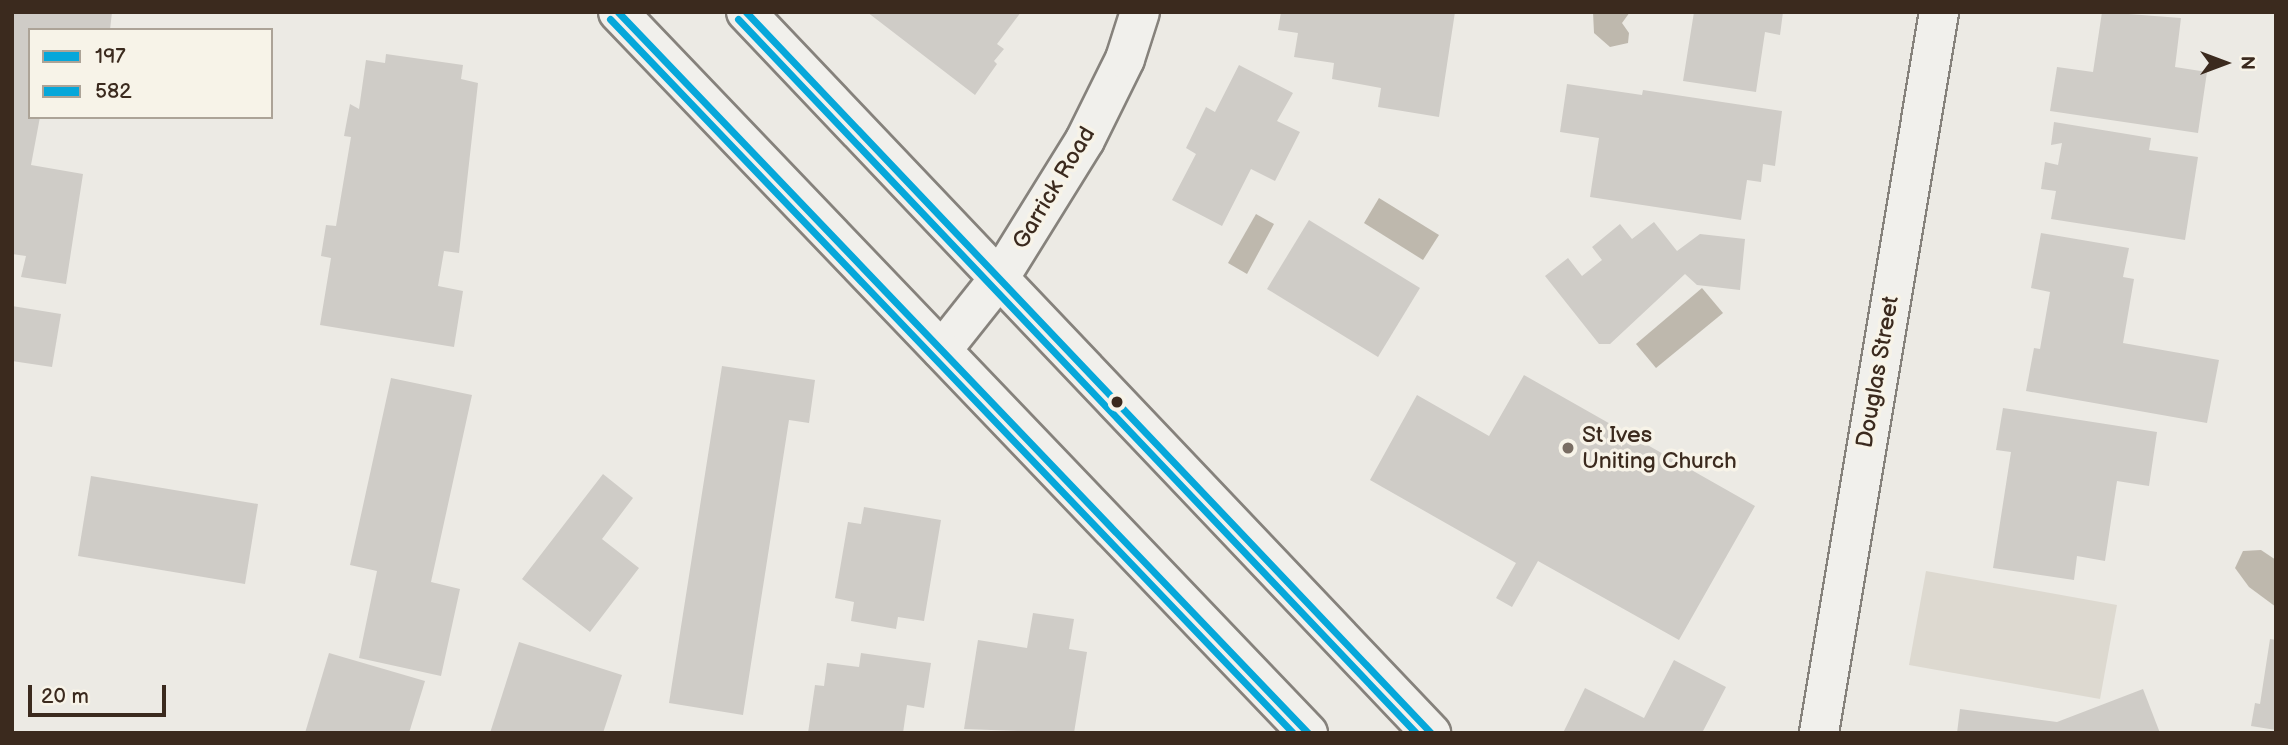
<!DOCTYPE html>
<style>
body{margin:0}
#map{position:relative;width:2288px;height:745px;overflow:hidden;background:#eceae4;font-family:"Balsamiq Sans",sans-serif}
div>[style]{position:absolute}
.green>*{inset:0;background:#ddd9d0}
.water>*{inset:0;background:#beb8ad}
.building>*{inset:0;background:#cfccc7}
.roads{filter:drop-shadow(2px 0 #86827c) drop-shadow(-2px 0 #86827c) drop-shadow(0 2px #86827c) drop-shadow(0 -2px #86827c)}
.minor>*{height:38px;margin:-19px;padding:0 19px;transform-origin:19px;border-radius:19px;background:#f1f0ec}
.trunk>*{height:38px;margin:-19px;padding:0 19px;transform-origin:19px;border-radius:19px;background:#f1f0ec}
.bus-1>*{height:7px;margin:-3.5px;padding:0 3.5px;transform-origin:3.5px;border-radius:3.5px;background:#06a7da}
.bus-2>*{height:7px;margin:-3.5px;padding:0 3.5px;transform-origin:3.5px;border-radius:3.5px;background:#06a7da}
.dots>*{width:19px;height:19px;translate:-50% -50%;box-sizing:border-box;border:4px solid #f7f3e8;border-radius:50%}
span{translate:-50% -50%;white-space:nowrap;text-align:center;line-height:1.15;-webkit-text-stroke:7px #f7f3e8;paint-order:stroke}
.street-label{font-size:23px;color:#3b2a1e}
.poi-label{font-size:23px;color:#3b2a1e}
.left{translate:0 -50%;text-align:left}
.frame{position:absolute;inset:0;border:14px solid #3b2a1e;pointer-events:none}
.legend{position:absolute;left:28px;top:28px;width:245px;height:91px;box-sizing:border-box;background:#f7f3e8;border:2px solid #aca397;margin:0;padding:9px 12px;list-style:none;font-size:21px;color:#3b2a1e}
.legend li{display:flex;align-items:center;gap:14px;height:35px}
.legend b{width:35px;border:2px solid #aca397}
.north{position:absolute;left:2190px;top:28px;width:70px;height:70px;-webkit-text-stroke:5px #f7f3e8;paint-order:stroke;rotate:90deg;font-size:19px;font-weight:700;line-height:28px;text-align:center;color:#3b2a1e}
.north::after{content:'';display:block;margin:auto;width:24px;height:32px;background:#3b2a1e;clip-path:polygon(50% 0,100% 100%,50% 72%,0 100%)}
.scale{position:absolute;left:28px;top:685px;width:138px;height:32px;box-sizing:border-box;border:4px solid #3b2a1e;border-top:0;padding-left:9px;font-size:21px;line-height:24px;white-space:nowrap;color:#3b2a1e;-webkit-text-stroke:5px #f7f3e8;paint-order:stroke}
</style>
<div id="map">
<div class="green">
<i style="clip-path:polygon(1926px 571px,2117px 605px,2100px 699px,1909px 665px)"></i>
</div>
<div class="water">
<i style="clip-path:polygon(1593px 12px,1630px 12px,1622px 23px,1629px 33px,1628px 43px,1610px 47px,1594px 33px)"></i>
<i style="clip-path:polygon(1379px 198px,1439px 235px,1423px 260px,1364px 223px)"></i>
<i style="clip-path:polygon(1256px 214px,1274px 224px,1247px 274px,1228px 263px)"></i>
<i style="clip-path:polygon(1702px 288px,1723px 313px,1656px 368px,1636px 344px)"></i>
<i style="clip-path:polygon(2261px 550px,2276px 560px,2276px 607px,2249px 587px,2235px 568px,2243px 551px)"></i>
</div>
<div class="building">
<i style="clip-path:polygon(12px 12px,112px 12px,110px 30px,30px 30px,30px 117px,40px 117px,31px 165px,83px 174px,66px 284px,21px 277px,26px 256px,12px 254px)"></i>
<i style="clip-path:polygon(867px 12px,1021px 12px,997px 44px,1004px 49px,994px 61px,997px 64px,975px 95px)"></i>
<i style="clip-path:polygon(1281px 12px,1455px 12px,1439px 117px,1378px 107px,1381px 88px,1332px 79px,1334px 63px,1294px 57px,1298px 33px,1278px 30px)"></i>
<i style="clip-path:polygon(1694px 12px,1783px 12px,1780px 35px,1765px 32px,1756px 92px,1683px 81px)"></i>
<i style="clip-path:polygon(2102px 12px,2181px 18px,2175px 67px,2207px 72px,2198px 133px,2050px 111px,2057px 67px,2093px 72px)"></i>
<i style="clip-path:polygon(386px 54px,463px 65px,461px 79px,478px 83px,459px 253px,444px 251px,438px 286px,463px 291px,454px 347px,320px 325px,331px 258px,321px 256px,326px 225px,336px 226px,351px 137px,344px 136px,350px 104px,359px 109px,366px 60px,385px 63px)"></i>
<i style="clip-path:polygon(1239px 65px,1293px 93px,1277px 121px,1300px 132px,1275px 181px,1251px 169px,1222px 226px,1172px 200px,1196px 154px,1186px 148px,1206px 107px,1215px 112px)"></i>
<i style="clip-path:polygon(1567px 84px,1642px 95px,1643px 90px,1782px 111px,1775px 166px,1763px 164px,1761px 182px,1747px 180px,1741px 220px,1590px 197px,1599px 138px,1560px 132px)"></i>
<i style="clip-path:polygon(2054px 122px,2151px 138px,2149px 150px,2198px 157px,2185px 240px,2051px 219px,2056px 191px,2041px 189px,2045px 162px,2058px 165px,2062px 143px,2051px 145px)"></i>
<i style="clip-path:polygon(1309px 220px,1420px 288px,1378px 357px,1267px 289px)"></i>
<i style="clip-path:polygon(1654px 222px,1677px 251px,1700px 234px,1745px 239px,1740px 290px,1697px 285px,1685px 274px,1610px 344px,1599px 344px,1545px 276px,1568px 258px,1582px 276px,1602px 260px,1592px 247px,1620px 224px,1632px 239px)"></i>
<i style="clip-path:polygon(2041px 233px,2129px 248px,2123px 277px,2134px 279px,2123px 343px,2219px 360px,2207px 423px,2026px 391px,2034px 348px,2040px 349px,2050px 292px,2031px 288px)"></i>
<i style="clip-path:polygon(12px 306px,61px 314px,52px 367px,12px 361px)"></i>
<i style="clip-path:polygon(722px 366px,815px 380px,809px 423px,789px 420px,743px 715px,669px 703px)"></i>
<i style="clip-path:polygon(1524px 375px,1755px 506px,1679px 640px,1538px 561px,1512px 607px,1496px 598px,1516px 563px,1370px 480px,1417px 395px,1489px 436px)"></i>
<i style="clip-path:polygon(391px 378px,472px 395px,431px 582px,460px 589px,441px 676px,359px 658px,377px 571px,350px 565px)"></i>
<i style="clip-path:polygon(2003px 408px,2157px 432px,2149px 486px,2117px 481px,2105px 561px,2077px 556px,2074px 580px,1993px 568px,2011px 452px,1996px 450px)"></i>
<i style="clip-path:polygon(603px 474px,633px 498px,602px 539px,639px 568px,590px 632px,522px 579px)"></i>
<i style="clip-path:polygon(91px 476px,258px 504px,245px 584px,78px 556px)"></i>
<i style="clip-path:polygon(864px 507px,941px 520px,924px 621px,898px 617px,896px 629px,851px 621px,854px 602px,835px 598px,848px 522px,861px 524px)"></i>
<i style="clip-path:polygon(1033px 613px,1074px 619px,1069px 649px,1087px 652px,1074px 733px,964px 729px,978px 640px,1027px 648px)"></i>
<i style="clip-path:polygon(2270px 639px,2276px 640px,2276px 730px,2251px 726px,2255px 703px,2260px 704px)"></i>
<i style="clip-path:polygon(519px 642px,622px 675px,603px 733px,490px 733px)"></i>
<i style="clip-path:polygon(329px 653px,425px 681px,409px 733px,305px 733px)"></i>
<i style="clip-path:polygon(861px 653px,931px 663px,924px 708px,907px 705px,903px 733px,808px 733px,815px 685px,824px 686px,827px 663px,859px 667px)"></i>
<i style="clip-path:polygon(1674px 660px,1726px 687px,1702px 733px,1563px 733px,1585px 688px,1644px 718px)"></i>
<i style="clip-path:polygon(2143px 689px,2160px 733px,1957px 733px,1960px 709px,2057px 722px)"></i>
</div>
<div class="roads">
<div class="minor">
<i style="left:942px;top:350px;width:93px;rotate:-51.5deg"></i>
<i style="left:1000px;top:277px;width:161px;rotate:-58.2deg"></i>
<i style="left:1085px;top:140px;width:90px;rotate:-63.7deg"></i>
<i style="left:1125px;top:59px;width:49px;rotate:-72.3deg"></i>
<i style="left:1819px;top:733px;width:731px;rotate:-80.55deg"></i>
</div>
<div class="trunk">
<i style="left:618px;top:12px;width:998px;rotate:46.26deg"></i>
<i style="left:746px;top:12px;width:995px;rotate:46.47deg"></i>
</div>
</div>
<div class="bus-1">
<i style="left:618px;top:12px;width:998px;rotate:46.26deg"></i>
<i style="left:746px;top:12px;width:995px;rotate:46.47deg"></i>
</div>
<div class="bus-2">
<i style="left:610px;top:19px;width:988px;rotate:46.27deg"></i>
<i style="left:738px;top:19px;width:985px;rotate:46.48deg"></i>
</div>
<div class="dots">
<i style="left:1117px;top:402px;background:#3b2a1e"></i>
<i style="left:1568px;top:448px;background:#796d63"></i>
</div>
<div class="street-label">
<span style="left:1054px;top:188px;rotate:-59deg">Garrick Road</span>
<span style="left:1878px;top:372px;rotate:-80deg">Douglas Street</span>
</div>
<div class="poi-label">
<span class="left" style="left:1582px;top:448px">St Ives<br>Uniting Church</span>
</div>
<div class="frame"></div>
<ul class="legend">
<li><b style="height:9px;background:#06a7da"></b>197</li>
<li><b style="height:9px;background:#06a7da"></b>582</li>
</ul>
<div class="north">N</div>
<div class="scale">20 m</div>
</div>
